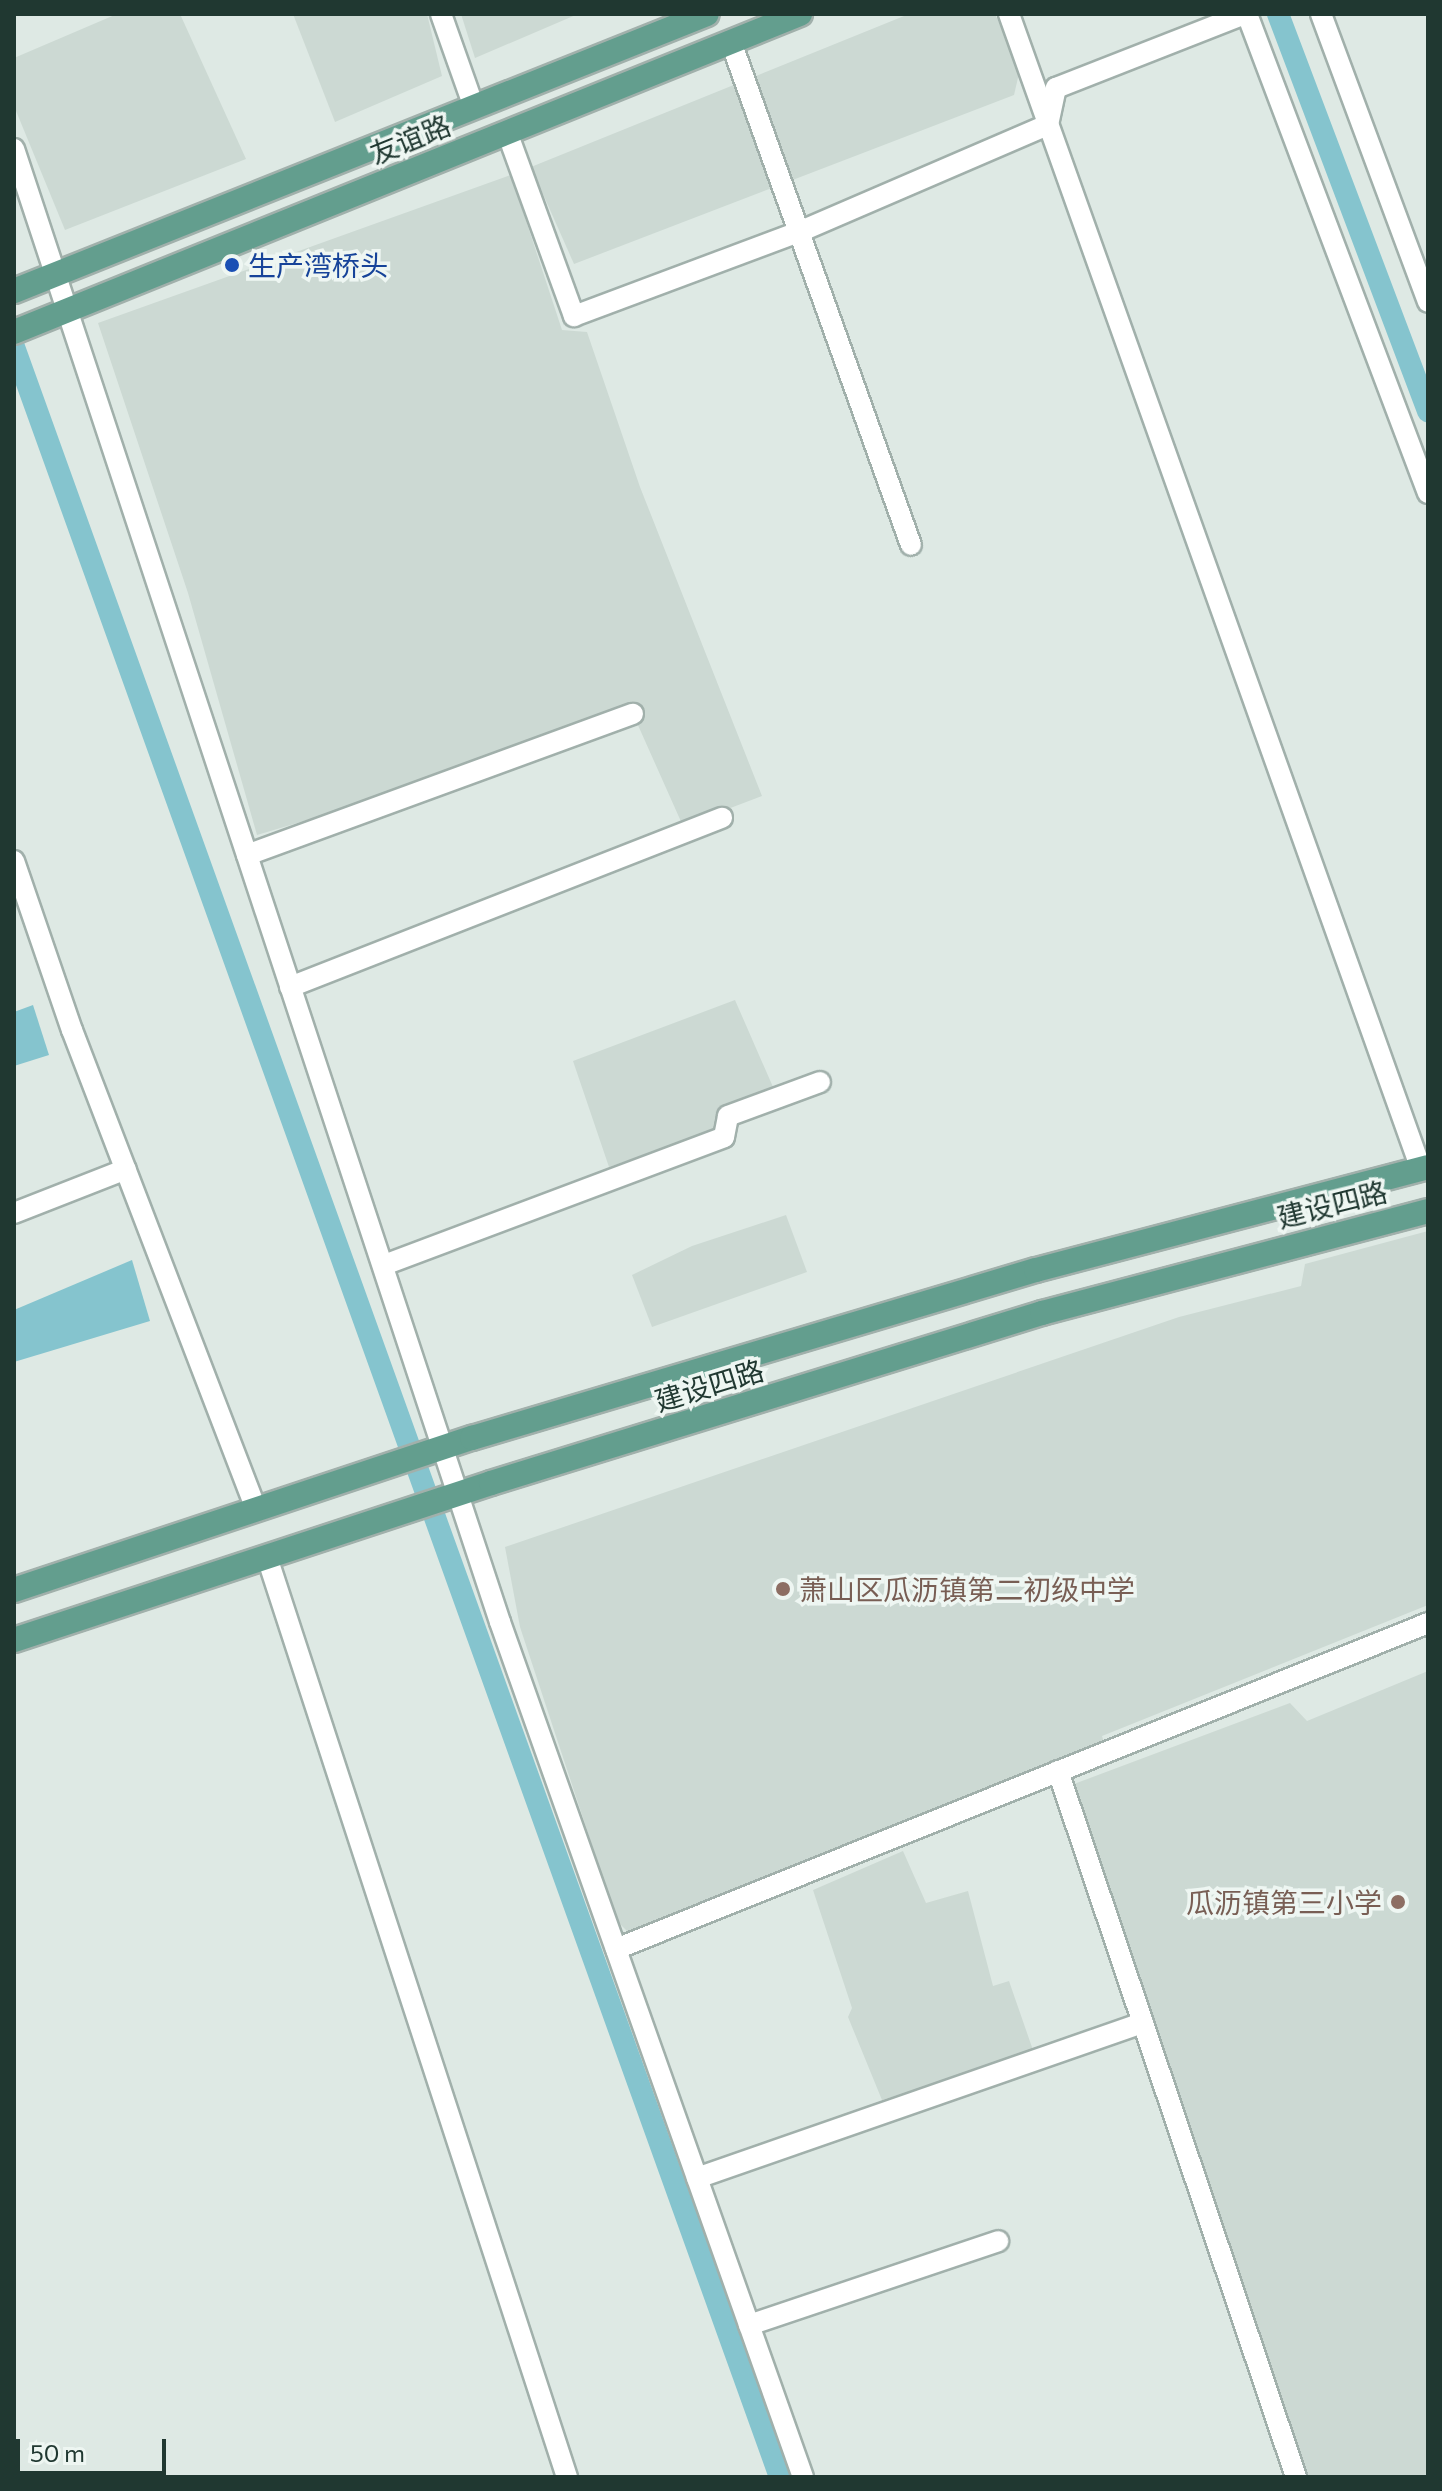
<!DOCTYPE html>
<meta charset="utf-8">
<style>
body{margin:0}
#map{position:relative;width:1442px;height:2491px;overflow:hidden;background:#dee9e4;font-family:Commissioner,"Noto Sans SC",sans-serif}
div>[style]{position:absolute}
.built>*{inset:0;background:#ccd9d3}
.water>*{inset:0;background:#85c4ce}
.canal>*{height:22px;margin:-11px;padding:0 11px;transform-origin:11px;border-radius:11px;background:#85c4ce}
.roads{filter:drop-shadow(2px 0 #a1b0ab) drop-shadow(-2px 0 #a1b0ab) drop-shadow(0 2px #a1b0ab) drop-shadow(0 -2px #a1b0ab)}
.minor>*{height:20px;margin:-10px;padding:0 10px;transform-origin:10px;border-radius:10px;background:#fff}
.major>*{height:24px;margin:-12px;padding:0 12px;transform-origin:12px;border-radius:12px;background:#639e8e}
.dots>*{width:22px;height:22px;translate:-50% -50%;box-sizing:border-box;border:4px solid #eef6f2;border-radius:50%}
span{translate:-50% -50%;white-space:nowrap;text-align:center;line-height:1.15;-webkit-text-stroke:7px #eef6f2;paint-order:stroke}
.street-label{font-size:28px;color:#203831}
.transit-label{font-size:28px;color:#164399}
.left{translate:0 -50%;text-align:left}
.education-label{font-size:28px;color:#785e54}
.right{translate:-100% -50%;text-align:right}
.frame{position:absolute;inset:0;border:16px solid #203831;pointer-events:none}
.scale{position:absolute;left:16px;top:2439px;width:150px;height:36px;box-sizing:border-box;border:4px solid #203831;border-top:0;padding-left:10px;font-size:24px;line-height:28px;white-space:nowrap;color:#203831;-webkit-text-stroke:6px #eef6f2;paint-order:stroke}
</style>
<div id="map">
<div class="built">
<i style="clip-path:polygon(117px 14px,180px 14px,246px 159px,65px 230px,14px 106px,14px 58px)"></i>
<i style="clip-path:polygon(293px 14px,427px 14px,442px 76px,335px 122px)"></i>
<i style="clip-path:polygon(461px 14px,578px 14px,475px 58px)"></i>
<i style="clip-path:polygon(909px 14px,995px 14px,1020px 69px,1014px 95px,574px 264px,531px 167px)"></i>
<i style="clip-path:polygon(511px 175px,562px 330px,587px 332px,640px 487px,762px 796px,683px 826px,633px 714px,485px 767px,257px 835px,188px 593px,98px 323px)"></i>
<i style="clip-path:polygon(735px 1000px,773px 1087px,724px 1109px,717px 1130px,609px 1167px,573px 1061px)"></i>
<i style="clip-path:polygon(786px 1215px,807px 1272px,652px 1327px,632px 1275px,692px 1246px)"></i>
<i style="clip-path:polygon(1428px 1231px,1428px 1605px,1102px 1736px,1109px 1759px,655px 1947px,635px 1939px,617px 1921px,520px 1627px,505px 1547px,1179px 1317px,1301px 1286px,1305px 1264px)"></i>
<i style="clip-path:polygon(1428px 1671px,1428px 2477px,1303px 2477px,1074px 1784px,1290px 1703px,1307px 1721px)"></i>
<i style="clip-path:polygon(903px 1851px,926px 1903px,968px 1891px,993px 1986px,1009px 1981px,1034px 2053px,882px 2100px,848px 2017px,852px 2008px,813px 1890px)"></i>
</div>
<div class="water">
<i style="clip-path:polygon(33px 1005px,49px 1055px,14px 1066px,14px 1012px)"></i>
<i style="clip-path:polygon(132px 1260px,150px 1321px,14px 1362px,14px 1310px)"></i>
</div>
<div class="canal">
<i style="left:1278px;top:14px;width:425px;rotate:69.3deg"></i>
<i style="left:14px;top:347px;width:2264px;rotate:70.22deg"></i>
</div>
<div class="roads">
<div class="minor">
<i style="left:441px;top:14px;width:99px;rotate:70.5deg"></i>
<i style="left:1009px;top:14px;width:1226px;rotate:70.37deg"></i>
<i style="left:1247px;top:14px;width:512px;rotate:69.3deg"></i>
<i style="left:1321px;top:14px;width:307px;rotate:69.6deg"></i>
<i style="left:731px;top:42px;width:534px;rotate:70.31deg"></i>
<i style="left:507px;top:132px;width:196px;rotate:70deg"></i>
<i style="left:574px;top:316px;width:240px;rotate:-20.5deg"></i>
<i style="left:799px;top:232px;width:271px;rotate:-23.3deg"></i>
<i style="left:1048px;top:125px;width:38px;rotate:-78deg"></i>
<i style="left:1056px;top:88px;width:203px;rotate:-21.4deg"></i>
<i style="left:14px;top:149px;width:1551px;rotate:71.74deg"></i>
<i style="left:500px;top:1622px;width:907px;rotate:70.49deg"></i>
<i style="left:247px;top:855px;width:411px;rotate:-20.1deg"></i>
<i style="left:14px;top:861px;width:179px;rotate:71.1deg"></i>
<i style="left:72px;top:1030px;width:513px;rotate:68.99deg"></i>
<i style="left:290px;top:987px;width:464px;rotate:-21.4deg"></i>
<i style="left:14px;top:1213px;width:120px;rotate:-21.4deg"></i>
<i style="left:384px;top:1265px;width:363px;rotate:-20.6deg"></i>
<i style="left:724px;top:1137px;width:21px;rotate:-79deg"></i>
<i style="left:728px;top:1116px;width:98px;rotate:-20.3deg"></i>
<i style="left:267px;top:1557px;width:968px;rotate:71.94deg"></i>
<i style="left:1058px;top:1771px;width:745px;rotate:71.37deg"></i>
<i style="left:616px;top:1949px;width:875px;rotate:-21.87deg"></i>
<i style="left:697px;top:2178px;width:472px;rotate:-19.2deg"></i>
<i style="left:749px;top:2325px;width:263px;rotate:-18.6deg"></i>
</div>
<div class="major">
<i style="left:14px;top:291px;width:746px;rotate:-21.79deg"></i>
<i style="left:14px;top:332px;width:848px;rotate:-22.03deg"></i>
<i style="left:14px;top:1590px;width:483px;rotate:-18.4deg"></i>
<i style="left:472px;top:1438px;width:588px;rotate:-16.59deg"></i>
<i style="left:1036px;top:1270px;width:405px;rotate:-14.7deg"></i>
<i style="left:14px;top:1640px;width:502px;rotate:-18.22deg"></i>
<i style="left:491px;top:1483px;width:577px;rotate:-17.15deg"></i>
<i style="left:1042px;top:1313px;width:399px;rotate:-14.8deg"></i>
</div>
</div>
<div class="dots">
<i style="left:232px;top:265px;background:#1a4fb4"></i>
<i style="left:783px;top:1589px;background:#8d6e63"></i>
<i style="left:1398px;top:1902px;background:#8d6e63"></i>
</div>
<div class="street-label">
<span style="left:410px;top:139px;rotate:-22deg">友谊路</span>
<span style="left:1332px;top:1204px;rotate:-14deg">建设四路</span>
<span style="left:709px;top:1385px;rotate:-17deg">建设四路</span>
</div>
<div class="transit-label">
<span class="left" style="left:248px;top:265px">生产湾桥头</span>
</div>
<div class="education-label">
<span class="left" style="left:799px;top:1589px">萧山区瓜沥镇第二初级中学</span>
<span class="right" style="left:1382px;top:1902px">瓜沥镇第三小学</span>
</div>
<div class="frame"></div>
<div class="scale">50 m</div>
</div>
